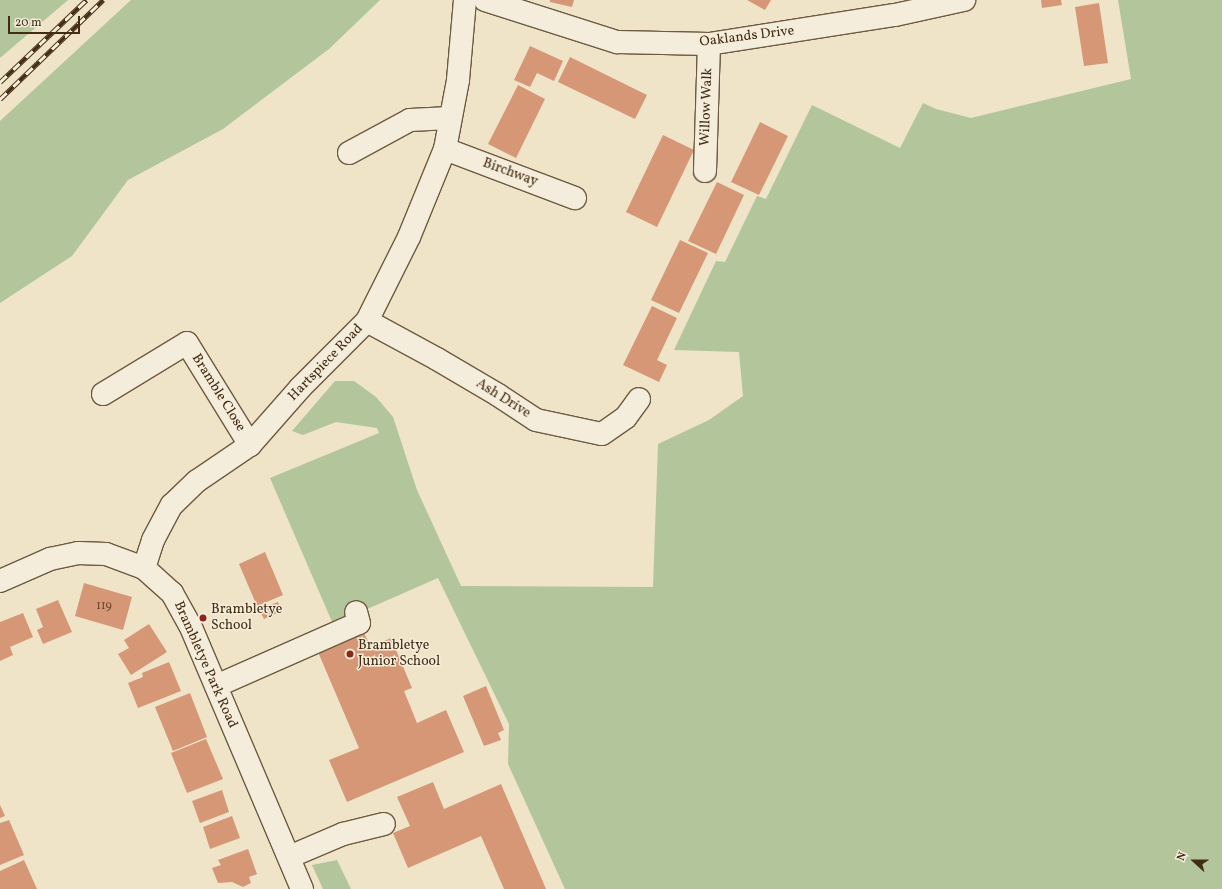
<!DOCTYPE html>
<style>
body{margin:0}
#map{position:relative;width:1222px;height:889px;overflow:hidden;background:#efe4c8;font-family:Vollkorn,serif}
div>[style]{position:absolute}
.green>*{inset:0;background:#b2c59b}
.building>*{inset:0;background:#d69776}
.roads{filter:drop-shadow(1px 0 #6e5a40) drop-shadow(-1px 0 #6e5a40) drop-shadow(0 1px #6e5a40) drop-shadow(0 -1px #6e5a40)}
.minor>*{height:22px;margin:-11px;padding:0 11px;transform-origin:11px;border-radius:11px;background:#f5eddb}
.rail>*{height:4.5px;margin-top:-2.25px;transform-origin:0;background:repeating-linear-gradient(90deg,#f5eddb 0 9px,#432c13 0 18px);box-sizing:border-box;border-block:1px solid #432c13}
.dots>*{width:11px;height:11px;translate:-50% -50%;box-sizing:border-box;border:2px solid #f5eddb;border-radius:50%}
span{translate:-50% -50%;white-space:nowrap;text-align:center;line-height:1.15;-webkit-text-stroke:3px #f5eddb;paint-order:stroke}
.number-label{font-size:12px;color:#68472c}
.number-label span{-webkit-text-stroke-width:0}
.street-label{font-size:14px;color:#432c13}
.poi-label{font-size:14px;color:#432c13}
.left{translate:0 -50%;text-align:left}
.north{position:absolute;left:1174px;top:841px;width:40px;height:40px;-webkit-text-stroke:3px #f5eddb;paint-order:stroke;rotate:291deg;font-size:11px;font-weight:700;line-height:16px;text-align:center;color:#432c13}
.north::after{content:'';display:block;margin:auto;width:14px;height:18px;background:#432c13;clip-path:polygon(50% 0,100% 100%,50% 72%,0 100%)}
.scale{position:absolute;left:8px;top:16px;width:72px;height:18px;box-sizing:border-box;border:2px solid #432c13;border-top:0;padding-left:5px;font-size:12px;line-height:14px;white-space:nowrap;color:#432c13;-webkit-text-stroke:3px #f5eddb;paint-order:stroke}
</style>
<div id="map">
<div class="green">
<i style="clip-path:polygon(0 0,68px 0,0 58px)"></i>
<i style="clip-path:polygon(131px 0,380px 0,329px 49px,223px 129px,128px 180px,72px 256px,0 303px,0 121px)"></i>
<i style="clip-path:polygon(1118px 0,1222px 0,1222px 889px,565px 889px,508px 764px,509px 724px,438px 578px,333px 624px,270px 478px,379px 433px,377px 428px,336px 422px,303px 435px,292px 431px,335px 381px,354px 381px,376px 397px,393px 417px,417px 490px,461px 586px,653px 587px,658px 444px,709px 420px,743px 396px,739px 352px,674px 350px,716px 261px,725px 262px,757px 196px,766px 199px,812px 105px,900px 148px,923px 103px,936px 109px,971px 118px,1131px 79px)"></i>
<i style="clip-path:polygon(337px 860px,351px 889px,323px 889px,312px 865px)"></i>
</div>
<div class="building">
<i style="clip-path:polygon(550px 0,574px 0,572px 7px,550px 2px)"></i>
<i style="clip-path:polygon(747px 0,771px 0,765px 10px)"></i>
<i style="clip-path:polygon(1041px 0,1061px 0,1062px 5px,1042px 8px)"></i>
<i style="clip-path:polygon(1099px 3px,1108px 63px,1084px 66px,1075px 7px)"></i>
<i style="clip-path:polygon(530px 46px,563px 61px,554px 81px,537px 73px,530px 87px,514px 80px)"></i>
<i style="clip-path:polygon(570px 57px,647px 95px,635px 119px,558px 82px)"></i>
<i style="clip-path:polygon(518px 85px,545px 99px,516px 158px,488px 144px)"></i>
<i style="clip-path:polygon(760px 122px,788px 136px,759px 195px,731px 182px)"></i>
<i style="clip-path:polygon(663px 135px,694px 150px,657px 227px,626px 212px)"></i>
<i style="clip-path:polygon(717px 182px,744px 195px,716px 254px,688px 241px)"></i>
<i style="clip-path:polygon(680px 240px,708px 253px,679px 313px,651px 300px)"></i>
<i style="clip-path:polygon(652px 306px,677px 318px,657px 360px,667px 365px,659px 382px,623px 365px)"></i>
<i style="clip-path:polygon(265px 552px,283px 595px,257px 606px,239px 564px)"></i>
<i style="clip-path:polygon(84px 583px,132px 597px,123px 630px,75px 616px)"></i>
<i style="clip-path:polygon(58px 600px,72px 632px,43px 644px,37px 630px,43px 627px,36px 609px)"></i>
<i style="clip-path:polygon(278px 602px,281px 611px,264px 619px,259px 609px)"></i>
<i style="clip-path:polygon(23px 613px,33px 637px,10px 647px,13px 655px,0 661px,0 622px)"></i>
<i style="clip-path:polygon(149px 624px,167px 652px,131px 675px,118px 654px,129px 648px,124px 640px)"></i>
<i style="clip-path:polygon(364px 633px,371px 647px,391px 638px,412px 688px,404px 691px,417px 723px,446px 710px,464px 752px,347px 802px,329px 760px,359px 748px,318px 652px)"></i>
<i style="clip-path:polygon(169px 662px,181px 691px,138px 708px,128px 683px,143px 677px,142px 673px)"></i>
<i style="clip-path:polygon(486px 686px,504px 730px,498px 733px,501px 740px,484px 746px,463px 696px)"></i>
<i style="clip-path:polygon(190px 693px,207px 737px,173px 751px,155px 707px)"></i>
<i style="clip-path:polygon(206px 739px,223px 779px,187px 793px,171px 753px)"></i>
<i style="clip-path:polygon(433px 782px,444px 809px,501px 784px,546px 889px,504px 889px,481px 836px,408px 868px,393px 833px,410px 826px,397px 797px)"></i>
<i style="clip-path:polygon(222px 790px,229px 812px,200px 823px,192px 801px)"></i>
<i style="clip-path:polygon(0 805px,5px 816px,0 818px)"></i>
<i style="clip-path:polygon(232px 816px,240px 838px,210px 849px,203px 827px)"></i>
<i style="clip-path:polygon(9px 820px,24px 855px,0 865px,0 823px)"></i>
<i style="clip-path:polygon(248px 849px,257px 874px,249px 877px,251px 883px,243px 887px,232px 882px,218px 883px,212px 868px,221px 865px,218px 860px)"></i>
<i style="clip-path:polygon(24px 860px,37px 889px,0 889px,0 871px)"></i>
</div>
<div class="roads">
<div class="minor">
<i style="left:485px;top:0;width:139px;rotate:17.7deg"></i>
<i style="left:617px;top:42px;width:92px;rotate:1.2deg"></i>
<i style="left:709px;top:44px;width:188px;rotate:-8.9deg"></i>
<i style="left:895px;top:15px;width:71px;rotate:-12.3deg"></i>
<i style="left:445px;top:149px;width:139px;rotate:20.7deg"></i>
<i style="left:349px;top:153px;width:69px;rotate:-28.4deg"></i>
<i style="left:410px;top:120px;width:40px;rotate:-2.9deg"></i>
<i style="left:705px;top:171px;width:127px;rotate:-88.2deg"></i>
<i style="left:367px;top:321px;width:80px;rotate:28.5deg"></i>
<i style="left:437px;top:359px;width:71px;rotate:30.5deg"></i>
<i style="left:498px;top:395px;width:45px;rotate:33.3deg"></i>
<i style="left:536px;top:420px;width:67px;rotate:12deg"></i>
<i style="left:602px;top:434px;width:29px;rotate:-35deg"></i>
<i style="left:626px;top:417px;width:22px;rotate:-54deg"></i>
<i style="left:103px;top:394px;width:98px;rotate:-31.3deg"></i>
<i style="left:187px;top:343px;width:120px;rotate:58.3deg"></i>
<i style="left:144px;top:568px;width:29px;rotate:-72deg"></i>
<i style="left:153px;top:540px;width:40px;rotate:-62deg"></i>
<i style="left:172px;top:505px;width:35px;rotate:-44deg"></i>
<i style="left:197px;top:481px;width:64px;rotate:-34.2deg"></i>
<i style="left:250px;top:445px;width:76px;rotate:-48.7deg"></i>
<i style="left:300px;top:388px;width:95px;rotate:-45deg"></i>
<i style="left:367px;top:321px;width:94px;rotate:-63.4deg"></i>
<i style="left:409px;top:237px;width:95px;rotate:-67.8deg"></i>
<i style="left:445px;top:149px;width:70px;rotate:-79.3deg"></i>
<i style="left:458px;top:80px;width:80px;rotate:-85deg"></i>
<i style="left:0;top:581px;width:55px;rotate:-23.7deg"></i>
<i style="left:50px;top:559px;width:29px;rotate:-12deg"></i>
<i style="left:78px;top:553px;width:28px;rotate:2deg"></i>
<i style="left:106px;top:554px;width:40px;rotate:20.2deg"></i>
<i style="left:144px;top:568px;width:38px;rotate:42deg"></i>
<i style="left:172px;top:593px;width:37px;rotate:61deg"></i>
<i style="left:190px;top:625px;width:287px;rotate:67deg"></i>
<i style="left:216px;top:686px;width:156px;rotate:-23.8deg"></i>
<i style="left:359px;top:623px;width:11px;rotate:-105deg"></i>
<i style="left:289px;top:857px;width:59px;rotate:-23.1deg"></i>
<i style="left:343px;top:834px;width:42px;rotate:-13.7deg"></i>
</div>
</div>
<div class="rail">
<i style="left:0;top:82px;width:119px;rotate:-43.6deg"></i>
<i style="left:0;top:99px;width:143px;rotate:-43.9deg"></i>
</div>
<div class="dots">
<i style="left:203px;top:618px;background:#8f2418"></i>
<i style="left:350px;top:654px;background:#8f2418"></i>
</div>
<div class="number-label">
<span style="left:104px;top:607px">119</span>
</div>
<div class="street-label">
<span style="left:747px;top:37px;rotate:-7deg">Oaklands Drive</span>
<span style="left:707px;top:107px;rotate:-88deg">Willow Walk</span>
<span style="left:510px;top:173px;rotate:20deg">Birchway</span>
<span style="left:326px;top:363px;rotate:-46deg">Hartspiece Road</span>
<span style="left:218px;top:393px;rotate:58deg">Bramble Close</span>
<span style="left:503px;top:399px;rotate:32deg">Ash Drive</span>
<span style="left:205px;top:665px;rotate:66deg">Brambletye Park Road</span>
</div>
<div class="poi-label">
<span class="left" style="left:211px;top:618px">Brambletye<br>School</span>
<span class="left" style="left:358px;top:654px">Brambletye<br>Junior School</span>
</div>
<div class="north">N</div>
<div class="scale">20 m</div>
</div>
